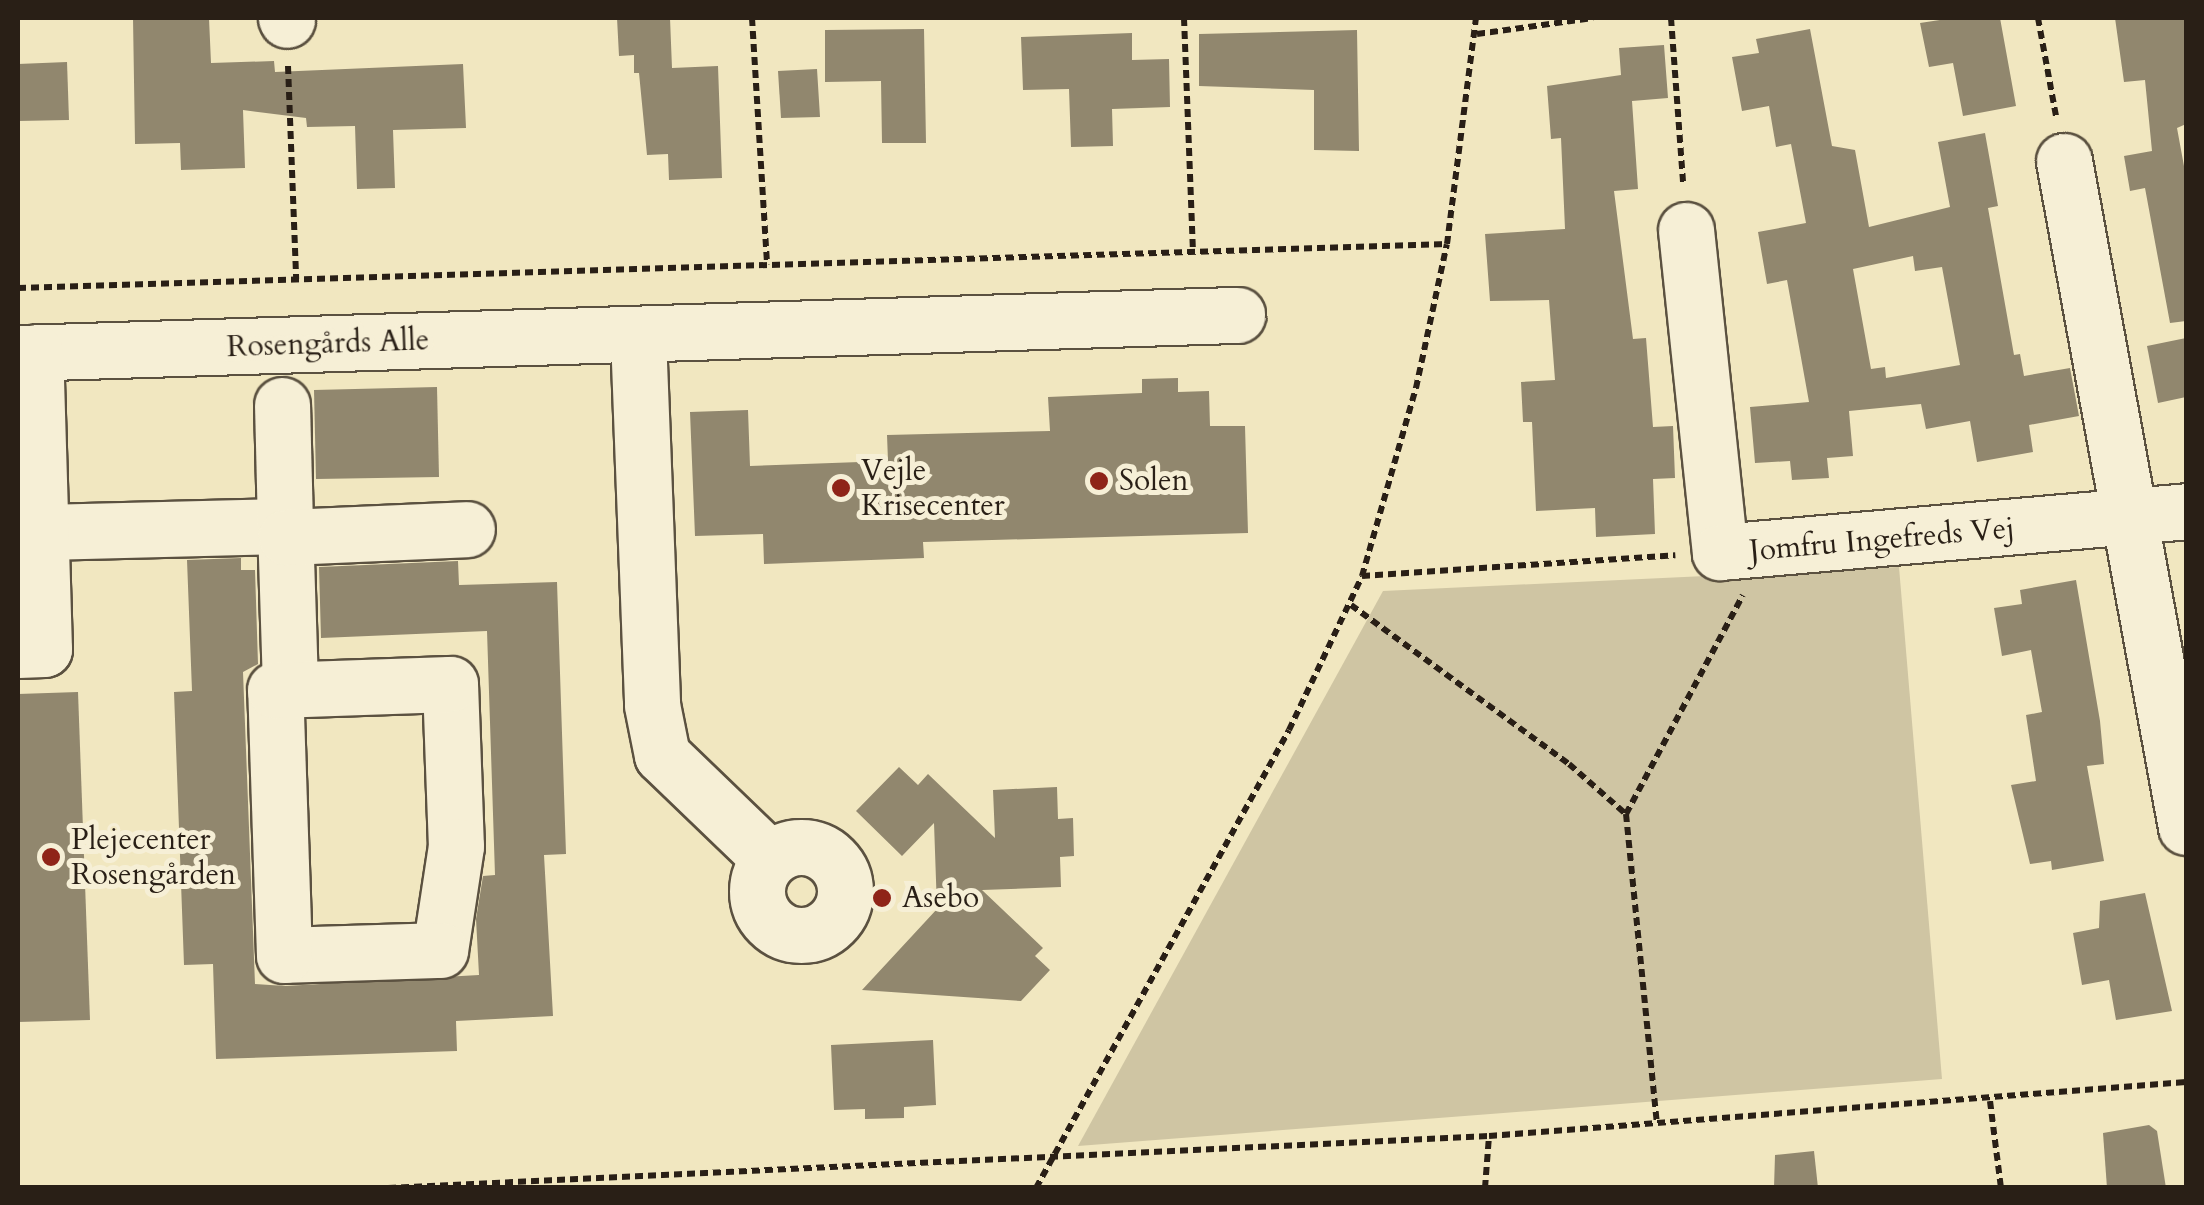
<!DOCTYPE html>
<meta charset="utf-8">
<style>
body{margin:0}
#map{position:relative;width:2204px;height:1205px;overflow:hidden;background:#f1e7c0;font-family:Cardo,serif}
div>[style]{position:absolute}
.green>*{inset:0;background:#cfc5a3}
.building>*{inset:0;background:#91876e}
.path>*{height:6px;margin-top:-3px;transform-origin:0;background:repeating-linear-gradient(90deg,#291f16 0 8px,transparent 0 13px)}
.roads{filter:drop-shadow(2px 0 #5b5140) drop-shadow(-2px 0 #5b5140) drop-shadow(0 2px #5b5140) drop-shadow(0 -2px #5b5140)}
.minor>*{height:55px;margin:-27.5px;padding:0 27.5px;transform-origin:27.5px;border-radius:27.5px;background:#f6efd6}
.minor>.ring{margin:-27.5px;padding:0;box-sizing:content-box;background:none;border:55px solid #f6efd6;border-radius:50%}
.dots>*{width:28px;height:28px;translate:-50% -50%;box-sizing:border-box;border:5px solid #f6efd6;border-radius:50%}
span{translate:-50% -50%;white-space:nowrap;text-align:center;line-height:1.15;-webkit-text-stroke:10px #f6efd6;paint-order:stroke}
.street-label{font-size:30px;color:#291f16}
.poi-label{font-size:30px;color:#291f16}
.left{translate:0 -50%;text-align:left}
.frame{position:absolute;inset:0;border:20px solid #291f16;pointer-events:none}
</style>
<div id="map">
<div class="green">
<i style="clip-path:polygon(1899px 567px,1942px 1079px,1078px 1146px,1383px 591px)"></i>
</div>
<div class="building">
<i style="clip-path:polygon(133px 18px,209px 18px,211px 63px,274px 61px,275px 72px,463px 64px,466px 128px,393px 130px,395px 188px,357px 189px,355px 126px,307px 127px,306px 118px,243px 110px,245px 168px,181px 170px,180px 143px,135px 144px)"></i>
<i style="clip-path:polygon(617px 18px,670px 18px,672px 68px,718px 66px,722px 178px,669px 180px,668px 154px,647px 155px,639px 73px,634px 73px,634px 55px,619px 56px)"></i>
<i style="clip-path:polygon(1953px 18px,2000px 18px,2016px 106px,1963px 116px,1953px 63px,1929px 67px,1920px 23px)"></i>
<i style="clip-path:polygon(2115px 18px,2186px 18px,2186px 124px,2177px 128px,2186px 177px,2186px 321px,2170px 323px,2145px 188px,2130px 191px,2124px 156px,2152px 151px,2145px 80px,2124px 82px)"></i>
<i style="clip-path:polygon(924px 29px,926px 143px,882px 143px,881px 81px,825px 82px,825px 30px)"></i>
<i style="clip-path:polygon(evenodd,1810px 29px,1832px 146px,1855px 150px,1869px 227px,1950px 207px,1938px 142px,1985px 133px,1998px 206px,1988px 208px,2014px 355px,2020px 354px,2024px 376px,2070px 368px,2079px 416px,2029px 425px,2033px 452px,1977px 462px,1970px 421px,1926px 429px,1921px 404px,1849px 411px,1853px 456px,1827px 458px,1829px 478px,1792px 480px,1790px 461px,1755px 463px,1750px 407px,1809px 402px,1787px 280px,1767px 284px,1758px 232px,1806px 223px,1791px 144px,1776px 147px,1769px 106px,1742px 111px,1732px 57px,1759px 53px,1756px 39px,1810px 29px,1913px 256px,1915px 271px,1942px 267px,1960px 365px,1886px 378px,1885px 367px,1871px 369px,1853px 269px,1913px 256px)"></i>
<i style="clip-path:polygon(1357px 30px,1359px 151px,1314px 150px,1314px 90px,1199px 86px,1199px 34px)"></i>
<i style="clip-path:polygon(1132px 33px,1132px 60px,1169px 59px,1170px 107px,1112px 109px,1113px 146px,1071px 147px,1069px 89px,1023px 90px,1021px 37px)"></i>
<i style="clip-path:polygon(1664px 45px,1668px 98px,1632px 101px,1638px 189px,1614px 191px,1633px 339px,1646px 338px,1653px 427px,1673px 426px,1675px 478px,1653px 479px,1655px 534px,1596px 537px,1595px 508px,1536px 511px,1532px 422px,1523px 422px,1521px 382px,1555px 380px,1549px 300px,1490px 301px,1485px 234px,1565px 229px,1561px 138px,1551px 139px,1547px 86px,1621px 75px,1619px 48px)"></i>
<i style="clip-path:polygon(67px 62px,69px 120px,18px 121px,18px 64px)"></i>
<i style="clip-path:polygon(817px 69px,820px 117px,781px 118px,778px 71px)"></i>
<i style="clip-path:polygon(2186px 338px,2186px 397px,2158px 403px,2147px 346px)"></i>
<i style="clip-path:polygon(1178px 378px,1178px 392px,1209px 391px,1210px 426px,1245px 426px,1248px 533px,923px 542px,924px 558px,764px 564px,763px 534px,695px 536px,690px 412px,748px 410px,750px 466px,888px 461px,887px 435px,1050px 431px,1048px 397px,1142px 393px,1142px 379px)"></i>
<i style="clip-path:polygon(437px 387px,439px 477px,316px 479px,314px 390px)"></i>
<i style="clip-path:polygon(241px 558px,241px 570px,255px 570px,258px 664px,243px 672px,255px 984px,285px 986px,479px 975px,476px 919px,483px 876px,495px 875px,487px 631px,321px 638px,319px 567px,458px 561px,459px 585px,557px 582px,566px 854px,544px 855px,553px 1016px,456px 1021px,457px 1051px,216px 1059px,213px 964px,184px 965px,174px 692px,192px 691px,187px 560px)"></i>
<i style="clip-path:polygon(2076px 580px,2100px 721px,2104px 764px,2087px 766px,2104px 861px,2052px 870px,2051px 861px,2030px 864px,2011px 785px,2036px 781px,2026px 715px,2042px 712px,2031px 650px,2002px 656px,1994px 608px,2022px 604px,2020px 590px)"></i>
<i style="clip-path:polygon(78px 692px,90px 1020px,18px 1022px,18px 694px)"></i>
<i style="clip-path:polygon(899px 767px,918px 785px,928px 774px,995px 838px,993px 790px,1057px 787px,1058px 819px,1073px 818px,1074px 856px,1060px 857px,1061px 887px,982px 890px,1043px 948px,1035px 956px,1050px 970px,1021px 1001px,862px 990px,937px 909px,934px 823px,902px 856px,856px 811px)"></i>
<i style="clip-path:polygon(2145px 893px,2172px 1011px,2116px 1020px,2109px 980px,2082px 985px,2073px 933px,2099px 928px,2100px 901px)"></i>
<i style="clip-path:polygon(933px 1040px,936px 1105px,904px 1107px,904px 1118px,865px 1119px,865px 1109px,834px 1110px,831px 1045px)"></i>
<i style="clip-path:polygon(2149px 1125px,2157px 1131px,2166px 1188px,2107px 1188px,2103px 1133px)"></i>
<i style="clip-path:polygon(1814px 1151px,1818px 1188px,1774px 1188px,1775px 1155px)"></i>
</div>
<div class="path">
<i style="left:752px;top:18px;width:247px;rotate:86.5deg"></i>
<i style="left:1184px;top:18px;width:233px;rotate:87.8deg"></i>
<i style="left:1671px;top:18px;width:165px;rotate:85.8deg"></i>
<i style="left:2038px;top:18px;width:100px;rotate:79.6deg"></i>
<i style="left:1477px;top:34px;width:117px;rotate:-7.9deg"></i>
<i style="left:288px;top:66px;width:213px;rotate:87.8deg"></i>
<i style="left:18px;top:288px;width:1430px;rotate:-1.76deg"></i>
<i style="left:1362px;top:576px;width:314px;rotate:-3.8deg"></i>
<i style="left:1351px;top:605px;width:270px;rotate:36.1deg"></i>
<i style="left:1569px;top:764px;width:76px;rotate:41.3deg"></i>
<i style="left:1626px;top:814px;width:310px;rotate:84.3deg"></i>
<i style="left:1626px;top:814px;width:248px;rotate:-61.9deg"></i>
<i style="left:1990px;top:1101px;width:88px;rotate:82.8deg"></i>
<i style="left:388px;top:1188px;width:1102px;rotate:-2.7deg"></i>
<i style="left:1489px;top:1136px;width:699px;rotate:-4.43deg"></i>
<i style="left:1036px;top:1188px;width:523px;rotate:-61.08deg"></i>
<i style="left:1289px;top:730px;width:170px;rotate:-64.6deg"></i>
<i style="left:1362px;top:576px;width:196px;rotate:-74deg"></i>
<i style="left:1416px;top:388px;width:147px;rotate:-77.9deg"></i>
<i style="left:1447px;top:244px;width:228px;rotate:-82.7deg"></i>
<i style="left:1485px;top:1188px;width:52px;rotate:-85.6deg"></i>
</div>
<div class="roads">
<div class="minor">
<i style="left:286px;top:18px;width:2px;rotate:63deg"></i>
<i style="left:2064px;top:161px;width:677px;rotate:79.62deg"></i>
<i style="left:1686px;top:230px;width:324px;rotate:84deg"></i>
<i style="left:1720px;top:552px;width:468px;rotate:-5deg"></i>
<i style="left:638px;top:336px;width:369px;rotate:87.8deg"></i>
<i style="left:652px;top:705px;width:51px;rotate:78.7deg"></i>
<i style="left:662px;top:755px;width:150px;rotate:43.9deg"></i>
<i style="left:18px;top:353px;width:1220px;rotate:-1.79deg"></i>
<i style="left:285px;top:526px;width:163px;rotate:88.2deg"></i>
<i style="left:41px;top:532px;width:244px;rotate:-1.4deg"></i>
<i style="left:285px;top:526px;width:121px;rotate:-91.4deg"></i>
<i style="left:286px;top:537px;width:181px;rotate:-2.5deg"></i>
<i style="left:18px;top:650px;width:26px;rotate:-2deg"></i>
<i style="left:44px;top:649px;width:297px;rotate:-91.7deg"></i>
<i style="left:450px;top:684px;width:162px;rotate:87.9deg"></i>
<i style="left:456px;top:846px;width:105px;rotate:98.7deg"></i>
<i style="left:440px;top:950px;width:156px;rotate:178.2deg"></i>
<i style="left:284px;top:955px;width:265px;rotate:-91.9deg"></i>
<i style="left:275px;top:690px;width:175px;rotate:-2deg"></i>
<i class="ring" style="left:757px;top:847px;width:33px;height:33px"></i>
</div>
</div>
<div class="dots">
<i style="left:1099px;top:481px;background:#8f2418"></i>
<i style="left:841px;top:488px;background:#8f2418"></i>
<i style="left:51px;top:857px;background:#8f2418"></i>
<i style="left:882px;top:898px;background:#8f2418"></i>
</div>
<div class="street-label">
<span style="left:328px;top:344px;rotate:-2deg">Rosengårds Alle</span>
<span style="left:1882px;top:540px;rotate:-5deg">Jomfru Ingefreds Vej</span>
</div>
<div class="poi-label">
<span class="left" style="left:861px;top:488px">Vejle<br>Krisecenter</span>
<span class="left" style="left:1119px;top:481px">Solen</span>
<span class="left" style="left:71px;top:857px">Plejecenter<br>Rosengården</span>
<span class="left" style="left:902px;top:898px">Asebo</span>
</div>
<div class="frame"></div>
</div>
